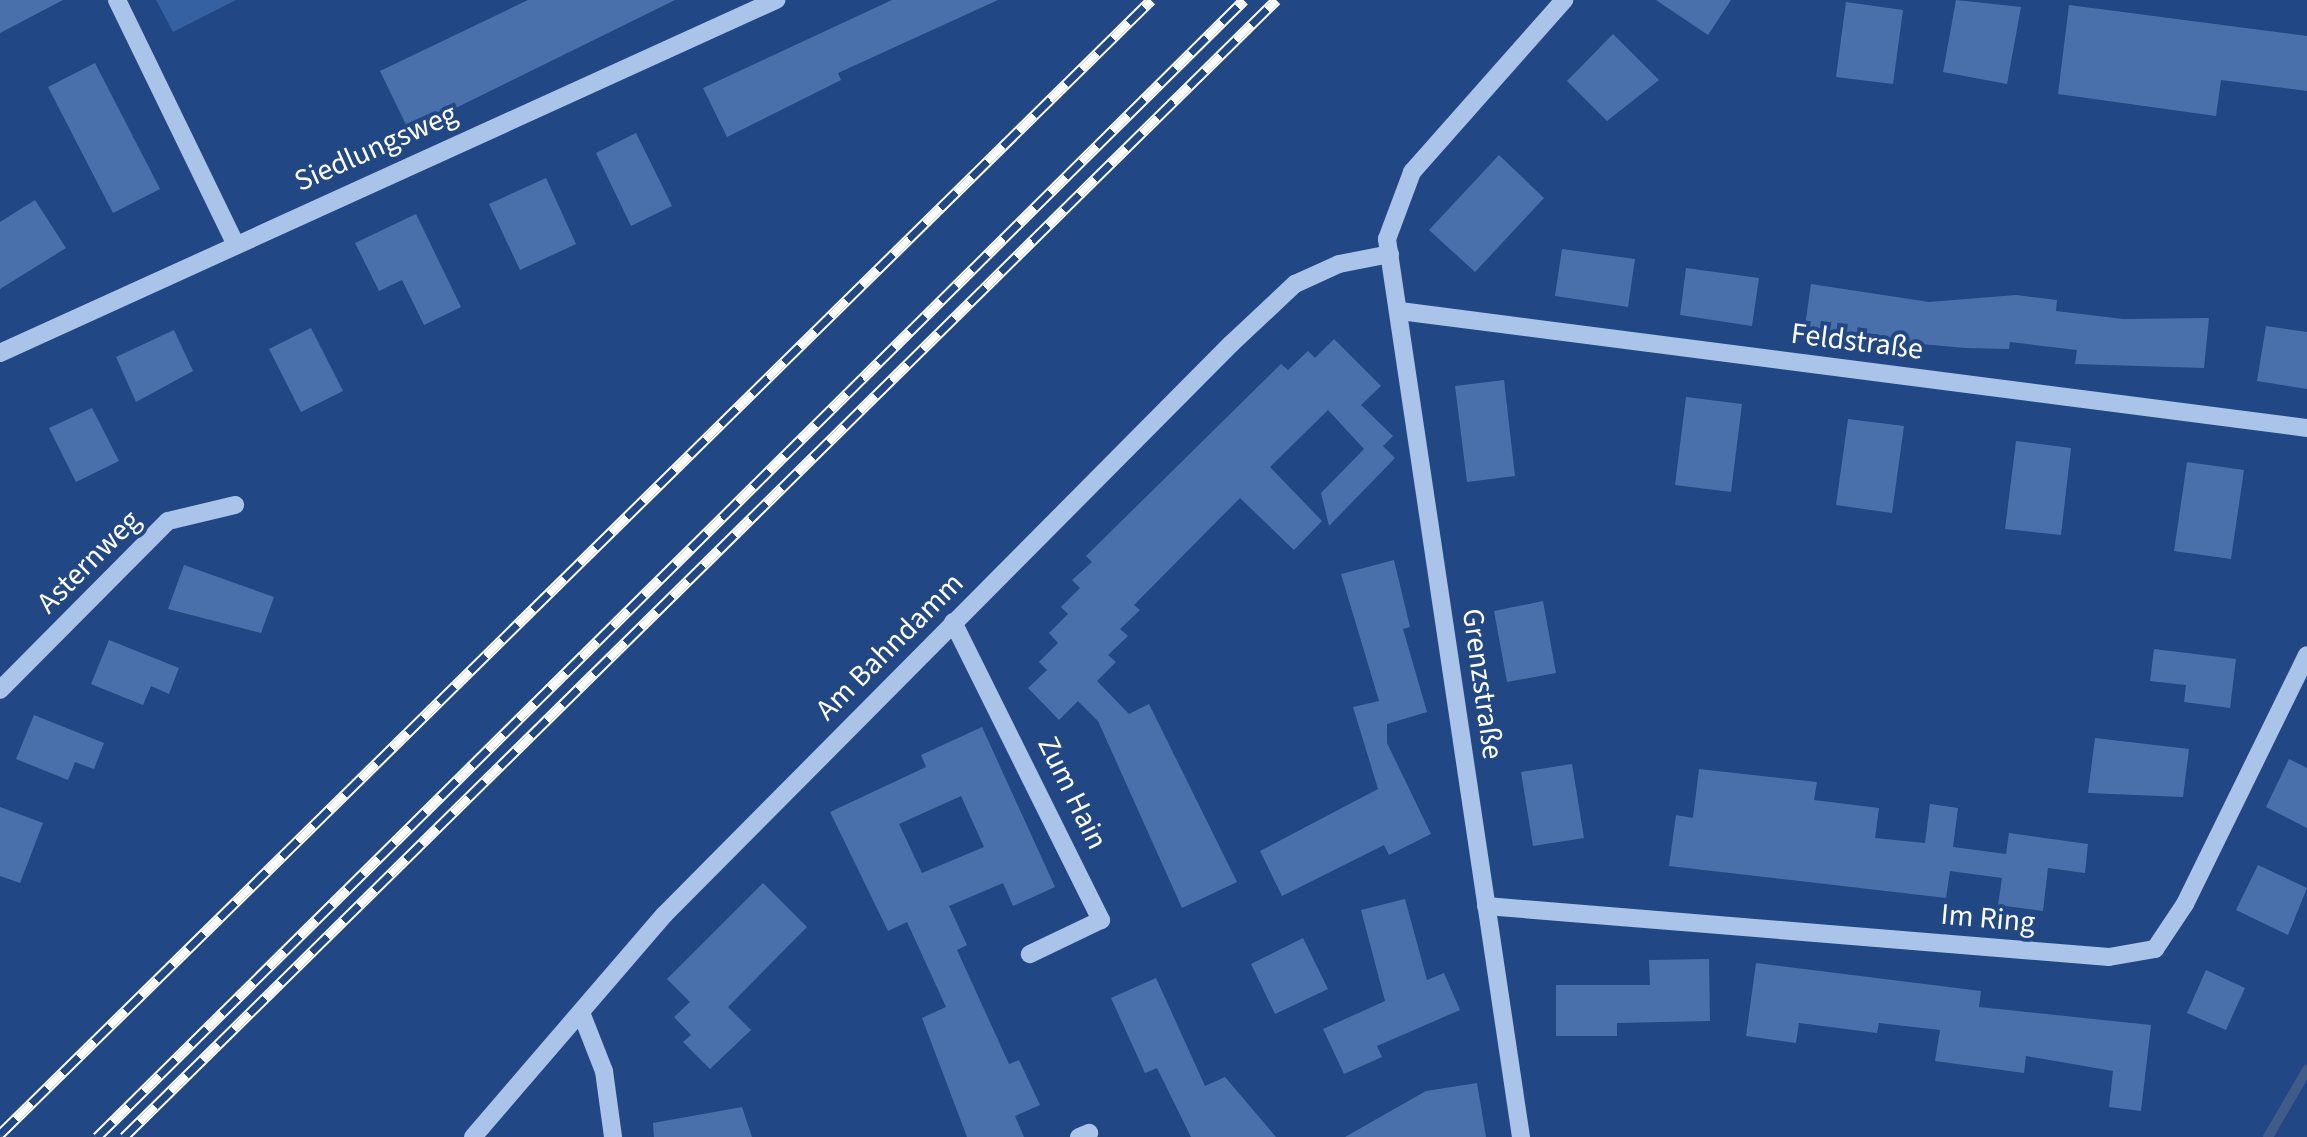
<!DOCTYPE html>
<meta charset="utf-8">
<style>
body{margin:0}
#map{position:relative;width:2307px;height:1137px;overflow:hidden;background:#214784;font-family:"Source Sans 3",sans-serif}
div>[style]{position:absolute}
.green>*{inset:0;background:#3560a1}
.stream>*{height:10px;margin:-5px;padding:0 5px;transform-origin:5px;border-radius:5px;background:#3f5c88}
.building>*{inset:0;background:#4a70ac}
.minor>*{height:18px;margin:-9px;padding:0 9px;transform-origin:9px;border-radius:9px;background:#a9c3e9}
.rail>*{height:11px;margin-top:-5.5px;transform-origin:0;background:repeating-linear-gradient(90deg,#214784 0 22px,#fff 0 44px);box-sizing:border-box;border-block:2px solid #fff}
span{translate:-50% -50%;white-space:nowrap;text-align:center;line-height:1.15;-webkit-text-stroke:8px #214784;paint-order:stroke}
.street-label{font-size:30px;color:#fff}
</style>
<div id="map">
<div class="green">
<i style="clip-path:polygon(156px 0,236px 0,173px 32px)"></i>
</div>
<div class="stream">
<i style="left:2268px;top:1137px;width:78px;rotate:-59.8deg"></i>
</div>
<div class="building">
<i style="clip-path:polygon(0 0,63px 0,0 33px)"></i>
<i style="clip-path:polygon(528px 0,675px 0,409px 131px,380px 71px)"></i>
<i style="clip-path:polygon(892px 0,998px 0,838px 73px,841px 80px,727px 137px,703px 88px)"></i>
<i style="clip-path:polygon(1656px 0,1731px 0,1708px 35px)"></i>
<i style="clip-path:polygon(1956px 0,2021px 7px,2007px 84px,1943px 72px)"></i>
<i style="clip-path:polygon(1846px 2px,1903px 10px,1893px 84px,1836px 77px)"></i>
<i style="clip-path:polygon(2069px 5px,2307px 36px,2307px 91px,2221px 80px,2216px 116px,2058px 94px)"></i>
<i style="clip-path:polygon(1613px 34px,1659px 80px,1607px 121px,1567px 81px)"></i>
<i style="clip-path:polygon(95px 63px,160px 189px,113px 213px,48px 87px)"></i>
<i style="clip-path:polygon(636px 133px,672px 206px,631px 226px,596px 153px)"></i>
<i style="clip-path:polygon(1499px 155px,1544px 198px,1475px 272px,1429px 230px)"></i>
<i style="clip-path:polygon(546px 178px,576px 244px,520px 270px,489px 204px)"></i>
<i style="clip-path:polygon(35px 200px,66px 248px,0 289px,0 222px)"></i>
<i style="clip-path:polygon(416px 214px,461px 307px,424px 325px,402px 280px,379px 291px,355px 243px)"></i>
<i style="clip-path:polygon(1562px 249px,1635px 259px,1628px 307px,1555px 296px)"></i>
<i style="clip-path:polygon(1686px 268px,1759px 278px,1752px 326px,1680px 315px)"></i>
<i style="clip-path:polygon(1811px 284px,1929px 302px,2016px 295px,2057px 300px,2056px 311px,2123px 319px,2209px 318px,2204px 368px,2075px 364px,2077px 350px,2010px 342px,2009px 349px,1965px 348px,1804px 333px)"></i>
<i style="clip-path:polygon(2266px 326px,2307px 332px,2307px 389px,2257px 381px)"></i>
<i style="clip-path:polygon(311px 328px,343px 391px,301px 412px,269px 349px)"></i>
<i style="clip-path:polygon(174px 330px,193px 371px,136px 402px,116px 357px)"></i>
<i style="clip-path:polygon(1334px 339px,1381px 386px,1361px 405px,1393px 436px,1383px 446px,1395px 458px,1329px 526px,1321px 493px,1364px 449px,1328px 410px,1270px 467px,1322px 521px,1294px 550px,1240px 498px,1134px 605px,1140px 610px,1120px 629px,1128px 636px,1108px 655px,1116px 662px,1097px 681px,1129px 714px,1149px 704px,1237px 882px,1182px 908px,1098px 721px,1078px 701px,1059px 720px,1028px 688px,1047px 670px,1039px 662px,1058px 643px,1049px 633px,1068px 614px,1061px 607px,1080px 588px,1072px 580px,1092px 562px,1086px 556px,1281px 364px,1288px 370px,1308px 351px,1315px 358px)"></i>
<i style="clip-path:polygon(1504px 380px,1515px 476px,1467px 482px,1455px 386px)"></i>
<i style="clip-path:polygon(1686px 397px,1742px 404px,1731px 492px,1675px 485px)"></i>
<i style="clip-path:polygon(92px 408px,119px 461px,76px 482px,49px 428px)"></i>
<i style="clip-path:polygon(1848px 419px,1904px 426px,1892px 513px,1836px 505px)"></i>
<i style="clip-path:polygon(2016px 441px,2071px 448px,2061px 535px,2005px 529px)"></i>
<i style="clip-path:polygon(2187px 462px,2244px 470px,2231px 559px,2174px 551px)"></i>
<i style="clip-path:polygon(1394px 560px,1410px 627px,1403px 629px,1427px 712px,1387px 724px,1387px 743px,1431px 834px,1389px 855px,1384px 845px,1282px 896px,1260px 851px,1378px 789px,1353px 707px,1379px 701px,1341px 574px)"></i>
<i style="clip-path:polygon(184px 565px,274px 597px,261px 633px,168px 609px)"></i>
<i style="clip-path:polygon(1543px 601px,1556px 673px,1507px 682px,1494px 611px)"></i>
<i style="clip-path:polygon(109px 640px,179px 668px,169px 694px,151px 686px,143px 705px,91px 684px)"></i>
<i style="clip-path:polygon(2154px 649px,2236px 659px,2230px 708px,2184px 702px,2186px 685px,2150px 681px)"></i>
<i style="clip-path:polygon(34px 715px,104px 743px,94px 769px,75px 762px,68px 780px,16px 759px)"></i>
<i style="clip-path:polygon(evenodd,982px 727px,1055px 887px,1013px 906px,1003px 883px,949px 906px,967px 945px,957px 950px,1009px 1064px,1019px 1060px,1040px 1105px,1015px 1116px,1024px 1137px,967px 1137px,922px 1018px,946px 1007px,907px 922px,888px 931px,830px 812px,926px 767px,921px 755px,982px 727px,961px 796px,984px 847px,922px 873px,899px 824px,961px 796px)"></i>
<i style="clip-path:polygon(2095px 738px,2189px 749px,2183px 797px,2088px 793px)"></i>
<i style="clip-path:polygon(2289px 759px,2307px 768px,2307px 828px,2266px 807px)"></i>
<i style="clip-path:polygon(1572px 764px,1584px 838px,1533px 846px,1521px 772px)"></i>
<i style="clip-path:polygon(1699px 769px,1817px 782px,1814px 800px,1879px 808px,1875px 838px,1925px 843px,1930px 804px,1958px 808px,1953px 847px,2006px 854px,2009px 833px,2088px 844px,2085px 873px,2048px 868px,2043px 911px,1998px 905px,2002px 878px,1950px 871px,1946px 898px,1669px 866px,1676px 815px,1693px 818px)"></i>
<i style="clip-path:polygon(0 807px,43px 823px,20px 883px,0 876px)"></i>
<i style="clip-path:polygon(2258px 865px,2307px 888px,2288px 935px,2236px 910px)"></i>
<i style="clip-path:polygon(763px 883px,807px 927px,728px 1007px,751px 1030px,710px 1069px,683px 1042px,691px 1035px,674px 1017px,690px 1002px,667px 979px)"></i>
<i style="clip-path:polygon(1405px 899px,1427px 980px,1444px 973px,1460px 1010px,1377px 1046px,1382px 1057px,1344px 1074px,1323px 1029px,1385px 1001px,1361px 910px)"></i>
<i style="clip-path:polygon(1303px 938px,1328px 989px,1275px 1014px,1251px 964px)"></i>
<i style="clip-path:polygon(1709px 959px,1710px 1021px,1617px 1023px,1617px 1036px,1556px 1036px,1556px 985px,1650px 985px,1649px 960px)"></i>
<i style="clip-path:polygon(1756px 963px,1981px 991px,1979px 1007px,2151px 1025px,2141px 1111px,2109px 1107px,2113px 1071px,2026px 1056px,2024px 1073px,1935px 1061px,1940px 1030px,1879px 1023px,1877px 1033px,1799px 1023px,1796px 1043px,1746px 1036px)"></i>
<i style="clip-path:polygon(2206px 970px,2245px 988px,2226px 1030px,2187px 1013px)"></i>
<i style="clip-path:polygon(1156px 978px,1205px 1086px,1225px 1077px,1276px 1137px,1191px 1137px,1157px 1068px,1145px 1073px,1111px 998px)"></i>
<i style="clip-path:polygon(1477px 1083px,1486px 1137px,1345px 1137px,1426px 1091px)"></i>
<i style="clip-path:polygon(742px 1107px,752px 1137px,654px 1137px,653px 1123px)"></i>
</div>
<div class="minor">
<i style="left:117px;top:0;width:268px;rotate:64.1deg"></i>
<i style="left:1400px;top:311px;width:915px;rotate:7.35deg"></i>
<i style="left:0;top:353px;width:853px;rotate:-24.46deg"></i>
<i style="left:953px;top:622px;width:333px;rotate:63.6deg"></i>
<i style="left:1101px;top:920px;width:79px;rotate:154.4deg"></i>
<i style="left:0;top:690px;width:238px;rotate:-45.2deg"></i>
<i style="left:168px;top:521px;width:69px;rotate:-13.4deg"></i>
<i style="left:1486px;top:906px;width:625px;rotate:4.68deg"></i>
<i style="left:2109px;top:957px;width:47px;rotate:-9.9deg"></i>
<i style="left:2155px;top:949px;width:54px;rotate:-56.3deg"></i>
<i style="left:2185px;top:904px;width:277px;rotate:-63.9deg"></i>
<i style="left:582px;top:1015px;width:60px;rotate:68.6deg"></i>
<i style="left:604px;top:1071px;width:67px;rotate:82.2deg"></i>
<i style="left:473px;top:1137px;width:294px;rotate:-49.3deg"></i>
<i style="left:665px;top:914px;width:803px;rotate:-45.2deg"></i>
<i style="left:1231px;top:344px;width:88px;rotate:-43.2deg"></i>
<i style="left:1295px;top:284px;width:48px;rotate:-24.4deg"></i>
<i style="left:1339px;top:264px;width:52px;rotate:-11.1deg"></i>
<i style="left:1079px;top:1137px;width:11px;rotate:-22deg"></i>
<i style="left:1521px;top:1137px;width:908px;rotate:-98.49deg"></i>
<i style="left:1387px;top:239px;width:72px;rotate:-69.5deg"></i>
<i style="left:1412px;top:172px;width:230px;rotate:-48.5deg"></i>
</div>
<div class="rail">
<i style="left:0;top:1134px;width:1616px;rotate:-44.57deg"></i>
<i style="left:97px;top:1137px;width:1615px;rotate:-44.75deg"></i>
<i style="left:124px;top:1137px;width:1619px;rotate:-44.62deg"></i>
</div>
<div class="street-label">
<span style="left:376px;top:148px;rotate:-24deg">Siedlungsweg</span>
<span style="left:1857px;top:342px;rotate:7deg">Feldstraße</span>
<span style="left:89px;top:562px;rotate:-45deg">Asternweg</span>
<span style="left:890px;top:647px;rotate:-45deg">Am Bahndamm</span>
<span style="left:1482px;top:684px;rotate:82deg">Grenzstraße</span>
<span style="left:1072px;top:793px;rotate:64deg">Zum Hain</span>
<span style="left:1988px;top:919px;rotate:5deg">Im Ring</span>
</div>
</div>
